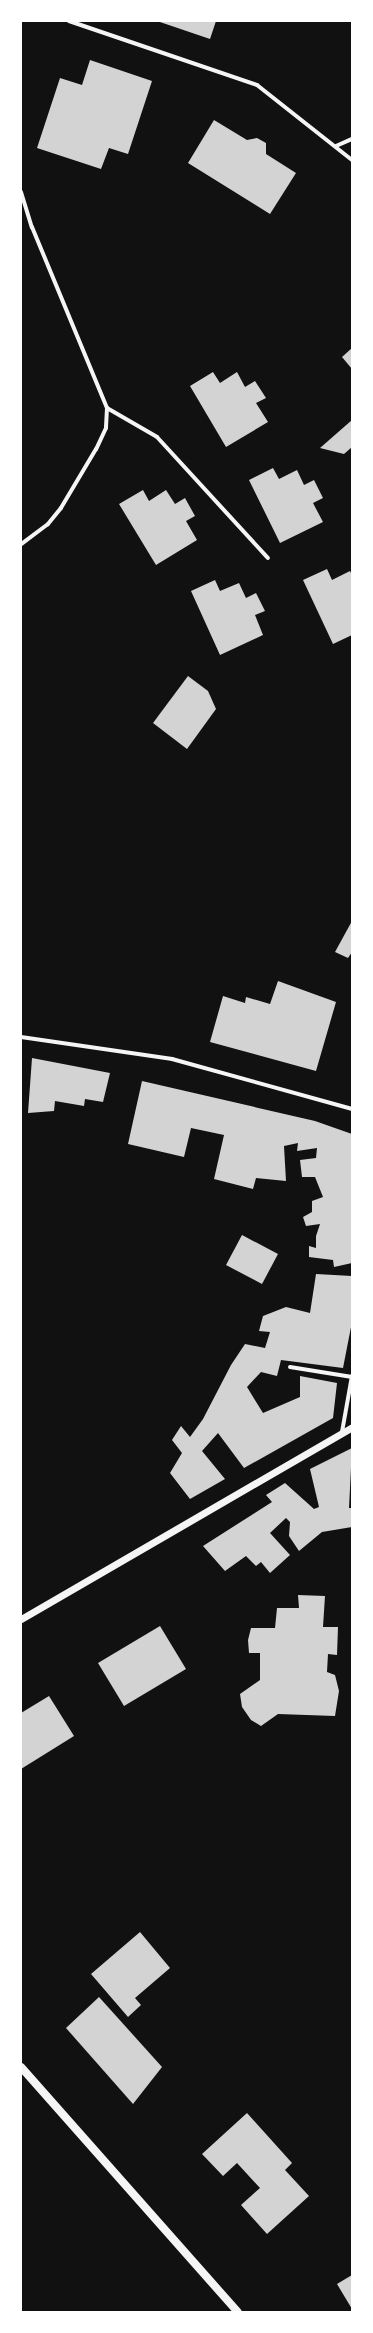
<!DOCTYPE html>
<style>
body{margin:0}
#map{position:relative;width:373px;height:2333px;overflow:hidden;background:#111;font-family:"Source Sans 3",sans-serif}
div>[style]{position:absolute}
.building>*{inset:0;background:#d3d3d3}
.minor>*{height:4px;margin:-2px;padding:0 2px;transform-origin:2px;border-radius:2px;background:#f5f5f5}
.tertiary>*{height:7px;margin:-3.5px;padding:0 3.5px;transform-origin:3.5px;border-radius:3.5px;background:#f5f5f5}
.secondary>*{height:8px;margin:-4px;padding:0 4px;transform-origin:4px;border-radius:4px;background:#f5f5f5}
span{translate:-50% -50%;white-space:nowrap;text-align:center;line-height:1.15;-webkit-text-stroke:3.5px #fff;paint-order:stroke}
.frame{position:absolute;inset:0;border:22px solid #fff;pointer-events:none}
</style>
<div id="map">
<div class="building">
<i style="clip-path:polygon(157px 21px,216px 21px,210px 39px)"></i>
<i style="clip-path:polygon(90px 60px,152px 81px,128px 154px,109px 148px,101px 169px,37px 148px,60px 78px,82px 85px)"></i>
<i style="clip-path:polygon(214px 120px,247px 140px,257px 138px,266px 143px,266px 154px,296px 173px,270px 214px,188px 163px)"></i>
<i style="clip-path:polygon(352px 348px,352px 369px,342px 357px)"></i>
<i style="clip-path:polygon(213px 372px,220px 383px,237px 372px,245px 387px,255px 381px,266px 398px,256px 403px,268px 422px,226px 447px,190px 386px)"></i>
<i style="clip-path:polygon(352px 420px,352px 447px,344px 454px,320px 448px)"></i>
<i style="clip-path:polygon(273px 468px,279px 479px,297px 470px,304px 485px,314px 480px,323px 498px,313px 503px,323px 522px,280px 543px,249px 480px)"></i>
<i style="clip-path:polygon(143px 490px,149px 501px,166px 490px,175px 504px,185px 498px,195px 516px,186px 521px,197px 540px,156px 565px,119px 504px)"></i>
<i style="clip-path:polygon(327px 569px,332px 580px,350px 571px,352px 575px,352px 635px,333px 644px,303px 580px)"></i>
<i style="clip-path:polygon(215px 580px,220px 591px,239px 583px,246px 598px,256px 593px,265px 611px,255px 615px,263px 635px,220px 655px,191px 591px)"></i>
<i style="clip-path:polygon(188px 676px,208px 691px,216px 709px,187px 749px,153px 723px)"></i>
<i style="clip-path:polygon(352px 921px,352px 952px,348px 958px,335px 952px)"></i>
<i style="clip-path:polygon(278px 981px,336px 1002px,316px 1071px,210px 1042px,223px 996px,245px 1003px,246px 997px,270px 1004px)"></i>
<i style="clip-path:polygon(32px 1058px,110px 1073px,103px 1102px,85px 1099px,84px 1106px,55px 1101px,54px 1111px,28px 1113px)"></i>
<i style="clip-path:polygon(142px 1081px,315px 1121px,352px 1134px,352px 1263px,334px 1267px,333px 1260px,309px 1257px,309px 1246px,316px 1248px,316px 1236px,320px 1224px,306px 1226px,303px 1217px,312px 1212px,312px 1201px,323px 1197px,315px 1177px,302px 1177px,300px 1160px,316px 1158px,317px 1148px,297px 1151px,298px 1143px,284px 1146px,286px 1181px,256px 1178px,253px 1189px,214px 1179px,224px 1135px,191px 1128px,184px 1157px,128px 1144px)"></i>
<i style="clip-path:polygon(242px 1235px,278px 1254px,262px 1284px,226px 1265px)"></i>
<i style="clip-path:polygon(316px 1274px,352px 1276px,352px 1322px,343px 1368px,281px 1360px,277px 1376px,261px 1372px,247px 1387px,263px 1413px,300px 1397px,300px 1376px,337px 1383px,333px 1418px,244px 1468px,218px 1433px,202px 1451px,225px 1479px,190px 1499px,170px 1473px,182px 1453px,172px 1440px,181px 1426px,190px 1437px,203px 1419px,231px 1365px,245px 1344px,265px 1348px,270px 1332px,259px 1331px,263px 1316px,286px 1307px,310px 1313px)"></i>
<i style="clip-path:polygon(352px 1448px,349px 1508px,352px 1508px,352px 1527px,322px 1532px,299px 1551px,289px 1536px,290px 1522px,286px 1518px,270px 1533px,290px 1555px,270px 1573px,261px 1562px,256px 1566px,246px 1556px,225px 1571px,203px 1546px,272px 1502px,266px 1495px,285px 1483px,314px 1509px,319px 1507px,310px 1469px)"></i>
<i style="clip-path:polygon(298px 1595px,325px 1596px,323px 1627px,338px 1627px,337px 1655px,328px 1654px,327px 1672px,335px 1675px,339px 1691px,335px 1716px,278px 1714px,261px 1726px,251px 1720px,242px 1707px,240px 1694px,260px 1680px,260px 1653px,249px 1653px,248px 1640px,251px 1628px,275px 1628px,277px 1608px,299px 1608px)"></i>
<i style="clip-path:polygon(160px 1626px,186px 1669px,124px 1706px,98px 1663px)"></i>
<i style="clip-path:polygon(49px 1696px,74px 1736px,21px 1769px,21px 1713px)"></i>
<i style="clip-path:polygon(140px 1932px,170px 1968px,135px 1998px,141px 2005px,128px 2017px,91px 1974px)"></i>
<i style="clip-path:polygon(99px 1997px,162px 2067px,133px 2104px,66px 2028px)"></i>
<i style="clip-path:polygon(247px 2113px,292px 2163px,285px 2170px,309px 2196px,267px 2234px,241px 2205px,260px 2188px,237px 2163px,223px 2176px,202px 2154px)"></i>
<i style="clip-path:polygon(352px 2275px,352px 2309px,337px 2284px)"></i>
</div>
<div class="minor">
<i style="left:69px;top:21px;width:199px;rotate:18.8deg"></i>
<i style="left:257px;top:85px;width:121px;rotate:38.3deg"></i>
<i style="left:336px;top:146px;width:17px;rotate:-24deg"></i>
<i style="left:21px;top:192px;width:37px;rotate:73deg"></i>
<i style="left:32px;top:227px;width:196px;rotate:67.5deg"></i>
<i style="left:107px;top:408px;width:20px;rotate:93deg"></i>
<i style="left:106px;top:428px;width:23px;rotate:115deg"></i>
<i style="left:96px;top:449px;width:69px;rotate:120.7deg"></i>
<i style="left:61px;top:508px;width:21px;rotate:129deg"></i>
<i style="left:48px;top:524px;width:34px;rotate:143deg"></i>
<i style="left:107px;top:408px;width:58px;rotate:30.1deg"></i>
<i style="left:157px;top:437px;width:164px;rotate:47.5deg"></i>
<i style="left:21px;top:1037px;width:153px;rotate:8.3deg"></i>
<i style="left:172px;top:1059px;width:187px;rotate:15.5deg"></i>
<i style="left:290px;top:1367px;width:63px;rotate:9.2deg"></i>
<i style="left:342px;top:1432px;width:57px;rotate:-79.9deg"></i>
</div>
<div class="tertiary">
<i style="left:21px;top:1619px;width:383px;rotate:-30.1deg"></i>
</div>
<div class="secondary">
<i style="left:21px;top:2067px;width:327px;rotate:48.5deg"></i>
</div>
<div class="frame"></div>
</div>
